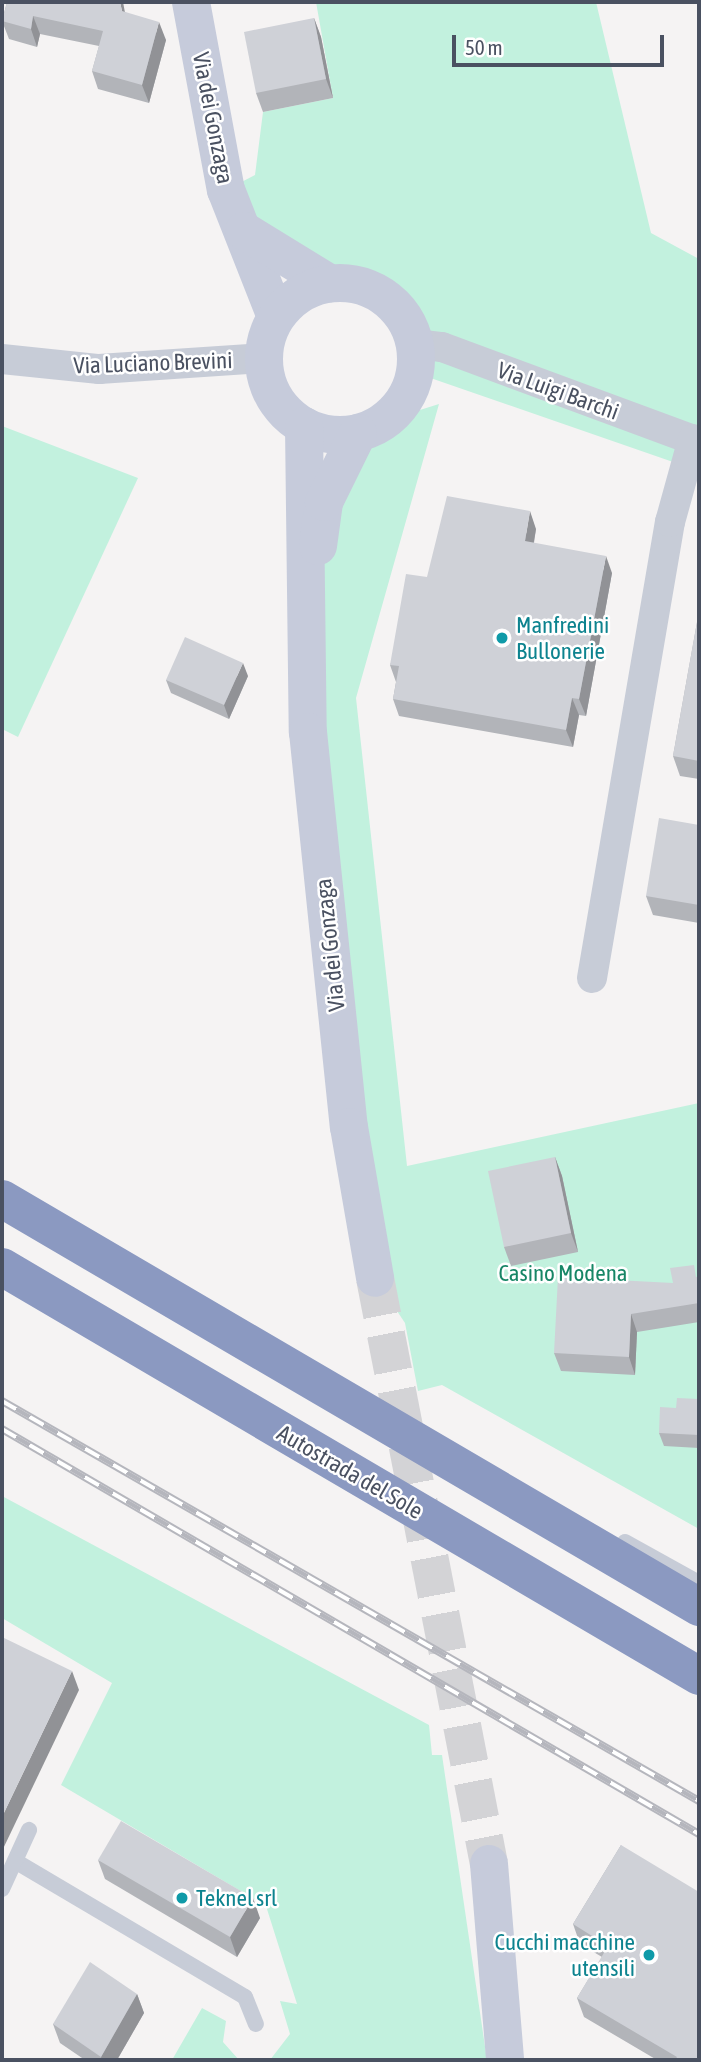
<!DOCTYPE html>
<style>
body{margin:0}
#map{position:relative;width:701px;height:2062px;overflow:hidden;background:#f5f3f3;font-family:"Asap Condensed",sans-serif}
div>[style]{position:absolute}
.green>*{inset:0;background:#c2f1de}
.secondary-tunnel>*{height:38px;margin-top:-19px;transform-origin:0;background:repeating-linear-gradient(90deg,#d3d3d6 0 38px,transparent 0 57px)}
.service>*{height:16px;margin:-8px;padding:0 8px;transform-origin:8px;border-radius:8px;background:#c7ccd7}
.minor>*{height:30px;margin:-15px;padding:0 15px;transform-origin:15px;border-radius:15px;background:#c7ccd7}
.secondary>*{height:38px;margin:-19px;padding:0 19px;transform-origin:19px;border-radius:19px;background:#c6cbdb}
.secondary>.ring{margin:-19px;padding:0;box-sizing:content-box;background:none;border:38px solid #c6cbdb;border-radius:50%}
.motorway>*{height:38px;margin:-19px;padding:0 19px;transform-origin:19px;border-radius:19px;background:#8b99c1}
.rail>*{height:8px;margin-top:-4px;transform-origin:0;background:repeating-linear-gradient(90deg,#fff 0 16px,#b5b6bd 0 32px);box-sizing:border-box;border-block:2px solid #b5b6bd}
.wall>*{inset:0;background:#b2b4b9}
.shaded-wall>*{inset:0;background:#919296}
.building>*{inset:0;background:#cfd1d7}
.dots>*{width:19px;height:19px;translate:-50% -50%;box-sizing:border-box;border:4px solid #fff;border-radius:50%}
span{translate:-50% -50%;white-space:nowrap;text-align:center;line-height:1.15;-webkit-text-stroke:5px #fff;paint-order:stroke}
.street-label{font-size:23px;color:#4a5161}
.culture-label{font-size:23px;color:#0d838f}
.left{translate:0 -50%;text-align:left}
.right{translate:-100% -50%;text-align:right}
.park-label{font-size:23px;color:#178666}
.frame{position:absolute;inset:0;border:4px solid #4a5161;pointer-events:none}
.scale{position:absolute;left:452px;top:35px;width:212px;height:32px;box-sizing:border-box;border:4px solid #4a5161;border-top:0;padding-left:9px;font-size:21px;line-height:24px;white-space:nowrap;color:#4a5161;-webkit-text-stroke:5px #fff;paint-order:stroke}
</style>
<div id="map">
<div class="green">
<i style="clip-path:polygon(316px 2px,596px 2px,651px 233px,699px 259px,699px 471px,416px 373px,416px 344px,399px 309px,367px 286px,329px 282px,226px 190px,255px 175px,263px 112px,333px 98px)"></i>
<i style="clip-path:polygon(439px 404px,356px 698px,407px 1166px,699px 1103px,699px 1529px,442px 1385px,418px 1391px,405px 1323px,375px 1278px,308px 732px,324px 502px,385px 421px)"></i>
<i style="clip-path:polygon(2px 426px,138px 478px,18px 737px,2px 729px)"></i>
<i style="clip-path:polygon(2px 1496px,429px 1725px,432px 1755px,442px 1755px,487px 2060px,270px 2060px,290px 2034px,280px 2001px,297px 2004px,266px 1906px,61px 1785px,112px 1683px,2px 1618px)"></i>
<i style="clip-path:polygon(202px 2008px,226px 2021px,223px 2042px,239px 2060px,172px 2060px)"></i>
</div>
<div class="secondary-tunnel">
<i style="left:375px;top:1278px;width:597px;rotate:78.99deg"></i>
</div>
<div class="service">
<i style="left:625px;top:1542px;width:85px;rotate:29deg"></i>
<i style="left:15px;top:1861px;width:267px;rotate:30.6deg"></i>
<i style="left:245px;top:1997px;width:29px;rotate:68deg"></i>
<i style="left:2px;top:1889px;width:65px;rotate:-65.4deg"></i>
</div>
<div class="minor">
<i style="left:416px;top:344px;width:26px;rotate:7deg"></i>
<i style="left:442px;top:347px;width:274px;rotate:20.3deg"></i>
<i style="left:2px;top:359px;width:98px;rotate:5.9deg"></i>
<i style="left:99px;top:369px;width:164px;rotate:-3.8deg"></i>
<i style="left:592px;top:978px;width:463px;rotate:-80.3deg"></i>
<i style="left:670px;top:522px;width:86px;rotate:-74.5deg"></i>
</div>
<div class="secondary">
<i style="left:191px;top:2px;width:191px;rotate:79.5deg"></i>
<i style="left:226px;top:190px;width:136px;rotate:68.5deg"></i>
<i style="left:244px;top:231px;width:100px;rotate:31.5deg"></i>
<i class="ring" style="left:264px;top:283px;width:114px;height:114px"></i>
<i style="left:304px;top:426px;width:306px;rotate:89.3deg"></i>
<i style="left:308px;top:732px;width:397px;rotate:84.1deg"></i>
<i style="left:349px;top:1127px;width:153px;rotate:80.2deg"></i>
<i style="left:318px;top:546px;width:44px;rotate:-82.2deg"></i>
<i style="left:324px;top:502px;width:77px;rotate:-63.8deg"></i>
<i style="left:489px;top:1864px;width:197px;rotate:85.3deg"></i>
</div>
<div class="motorway">
<i style="left:2px;top:1199px;width:808px;rotate:30.34deg"></i>
<i style="left:2px;top:1267px;width:808px;rotate:30.4deg"></i>
</div>
<div class="rail">
<i style="left:2px;top:1401px;width:804px;rotate:29.85deg"></i>
<i style="left:2px;top:1429px;width:806px;rotate:30.16deg"></i>
</div>
<div class="wall">
<i style="clip-path:polygon(7px 2px,125px 12px,166px 40px,149px 103px,98px 89px,92px 71px,99px 46px,40px 34px,37px 47px,9px 39px,2px 21px)"></i>
<i style="clip-path:polygon(314px 18px,321px 37px,333px 98px,263px 112px,256px 93px)"></i>
<i style="clip-path:polygon(536px 529px,534px 543px,612px 573px,586px 716px,579px 715px,573px 747px,399px 716px,393px 699px,396px 682px,390px 665px,427px 577px)"></i>
<i style="clip-path:polygon(699px 611px,699px 779px,680px 776px,673px 756px)"></i>
<i style="clip-path:polygon(248px 676px,229px 719px,171px 693px,166px 680px)"></i>
<i style="clip-path:polygon(699px 825px,699px 923px,653px 915px,646px 896px)"></i>
<i style="clip-path:polygon(555px 1157px,562px 1176px,578px 1252px,511px 1266px,504px 1247px)"></i>
<i style="clip-path:polygon(699px 1276px,699px 1322px,637px 1332px,635px 1375px,561px 1371px,554px 1353px)"></i>
<i style="clip-path:polygon(699px 1399px,699px 1448px,664px 1446px,659px 1433px,676px 1408px)"></i>
<i style="clip-path:polygon(621px 1845px,699px 2060px,657px 2060px,584px 2017px,577px 1998px,602px 1957px,580px 1944px,573px 1924px)"></i>
<i style="clip-path:polygon(98px 1860px,260px 1918px,237px 1957px,105px 1879px)"></i>
<i style="clip-path:polygon(137px 1994px,144px 2013px,117px 2060px,85px 2060px,60px 2043px,53px 2024px)"></i>
</div>
<div class="shaded-wall">
<i style="clip-path:polygon(120px 2px,123px 2px,128px 29px,122px 11px)"></i>
<i style="clip-path:polygon(33px 16px,40px 34px,37px 47px,31px 29px)"></i>
<i style="clip-path:polygon(314px 18px,321px 37px,333px 98px,326px 79px)"></i>
<i style="clip-path:polygon(159px 22px,166px 40px,149px 103px,142px 85px)"></i>
<i style="clip-path:polygon(530px 511px,536px 529px,531px 558px,525px 541px)"></i>
<i style="clip-path:polygon(606px 556px,612px 573px,586px 716px,579px 699px)"></i>
<i style="clip-path:polygon(243px 663px,248px 676px,229px 719px,224px 705px)"></i>
<i style="clip-path:polygon(572px 698px,579px 715px,573px 747px,566px 730px)"></i>
<i style="clip-path:polygon(555px 1157px,562px 1176px,578px 1252px,571px 1233px)"></i>
<i style="clip-path:polygon(631px 1314px,637px 1332px,635px 1375px,629px 1357px)"></i>
<i style="clip-path:polygon(72px 1671px,79px 1690px,2px 1851px,2px 1817px)"></i>
<i style="clip-path:polygon(253px 1898px,260px 1918px,237px 1957px,230px 1937px)"></i>
<i style="clip-path:polygon(137px 1994px,144px 2013px,117px 2060px,102px 2060px,101px 2057px)"></i>
</div>
<div class="building">
<i style="clip-path:polygon(7px 2px,120px 2px,122px 11px,159px 22px,142px 85px,92px 71px,103px 31px,33px 16px,31px 29px,2px 21px)"></i>
<i style="clip-path:polygon(314px 18px,326px 79px,256px 93px,244px 32px)"></i>
<i style="clip-path:polygon(447px 496px,530px 511px,525px 541px,606px 556px,579px 699px,572px 698px,566px 730px,393px 699px,399px 666px,390px 665px,406px 574px,427px 577px)"></i>
<i style="clip-path:polygon(699px 611px,699px 761px,673px 756px)"></i>
<i style="clip-path:polygon(185px 637px,243px 663px,224px 705px,166px 680px)"></i>
<i style="clip-path:polygon(659px 818px,699px 825px,699px 905px,646px 896px)"></i>
<i style="clip-path:polygon(555px 1157px,571px 1233px,504px 1247px,488px 1171px)"></i>
<i style="clip-path:polygon(694px 1265px,696px 1277px,699px 1276px,699px 1303px,631px 1314px,629px 1357px,554px 1353px,558px 1277px,673px 1283px,670px 1268px)"></i>
<i style="clip-path:polygon(677px 1398px,699px 1399px,699px 1435px,659px 1433px,660px 1407px,676px 1408px)"></i>
<i style="clip-path:polygon(2px 1637px,72px 1671px,2px 1817px)"></i>
<i style="clip-path:polygon(121px 1821px,253px 1898px,230px 1937px,98px 1860px)"></i>
<i style="clip-path:polygon(621px 1845px,699px 1892px,699px 2060px,675px 2060px,677px 2057px,577px 1998px,608px 1946px,573px 1924px)"></i>
<i style="clip-path:polygon(90px 1962px,137px 1994px,101px 2057px,53px 2024px)"></i>
</div>
<div class="dots">
<i style="left:502px;top:638px;background:#0f9aa8"></i>
<i style="left:182px;top:1898px;background:#0f9aa8"></i>
<i style="left:649px;top:1955px;background:#0f9aa8"></i>
</div>
<div class="street-label">
<span style="left:213px;top:118px;rotate:79deg">Via dei Gonzaga</span>
<span style="left:153px;top:363px;rotate:-2deg">Via Luciano Brevini</span>
<span style="left:558px;top:391px;rotate:20deg">Via Luigi Barchi</span>
<span style="left:330px;top:945px;rotate:-96deg">Via dei Gonzaga</span>
<span style="left:350px;top:1472px;rotate:30deg">Autostrada del Sole</span>
</div>
<div class="culture-label">
<span class="left" style="left:516px;top:638px">Manfredini<br>Bullonerie</span>
<span class="left" style="left:196px;top:1898px">Teknel srl</span>
<span class="right" style="left:635px;top:1955px">Cucchi macchine<br>utensili</span>
</div>
<div class="park-label">
<span style="left:563px;top:1273px">Casino Modena</span>
</div>
<div class="frame"></div>
<div class="scale">50 m</div>
</div>
